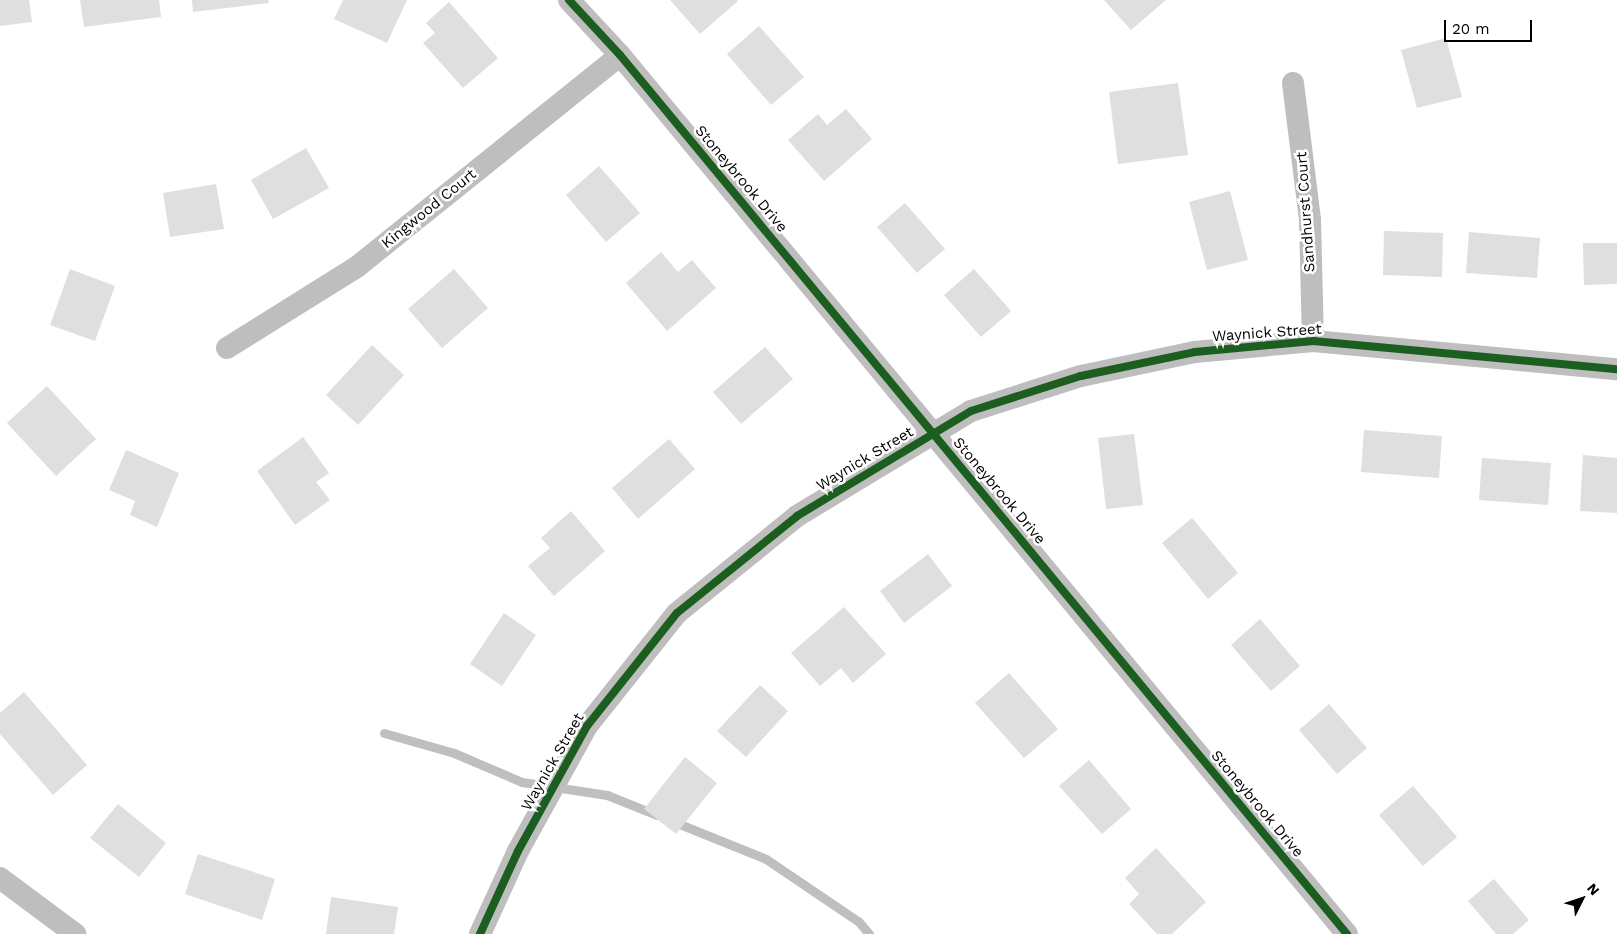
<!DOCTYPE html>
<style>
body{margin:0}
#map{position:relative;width:1617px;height:934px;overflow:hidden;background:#fff;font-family:"Work Sans",sans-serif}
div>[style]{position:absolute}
.stream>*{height:9px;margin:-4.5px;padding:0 4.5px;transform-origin:4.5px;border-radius:4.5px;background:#bfbfbf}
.building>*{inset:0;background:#dfdfdf}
.minor>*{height:22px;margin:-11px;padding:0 11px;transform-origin:11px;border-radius:11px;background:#bebebe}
.cycleway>*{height:8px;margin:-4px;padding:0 4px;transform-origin:4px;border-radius:4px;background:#1b5e20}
span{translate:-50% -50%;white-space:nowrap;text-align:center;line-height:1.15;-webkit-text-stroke:5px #fff;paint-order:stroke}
.street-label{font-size:15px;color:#000}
.north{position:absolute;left:1557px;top:874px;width:50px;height:50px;-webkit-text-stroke:4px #fff;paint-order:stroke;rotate:49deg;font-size:14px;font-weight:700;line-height:20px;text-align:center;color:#000}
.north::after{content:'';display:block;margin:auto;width:18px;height:22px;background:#000;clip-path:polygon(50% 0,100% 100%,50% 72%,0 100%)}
.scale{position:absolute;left:1444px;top:20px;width:88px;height:22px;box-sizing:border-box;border:2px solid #000;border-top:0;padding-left:6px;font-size:15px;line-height:18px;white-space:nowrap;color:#000;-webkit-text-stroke:4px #fff;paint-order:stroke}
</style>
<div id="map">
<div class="stream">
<i style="left:384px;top:733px;width:73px;rotate:15.9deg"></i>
<i style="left:454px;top:753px;width:74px;rotate:23.1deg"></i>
<i style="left:522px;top:782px;width:86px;rotate:8.7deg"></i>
<i style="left:607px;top:795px;width:54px;rotate:21.8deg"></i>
<i style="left:672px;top:821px;width:101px;rotate:22deg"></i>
<i style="left:766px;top:859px;width:112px;rotate:34.1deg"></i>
<i style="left:859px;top:922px;width:16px;rotate:50deg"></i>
</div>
<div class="building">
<i style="clip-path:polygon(0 0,29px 0,32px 22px,0 26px)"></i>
<i style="clip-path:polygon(80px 0,159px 0,161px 17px,84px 27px)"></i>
<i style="clip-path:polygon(192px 0,268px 0,269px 3px,193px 12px)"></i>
<i style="clip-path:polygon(343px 0,407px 0,387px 43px,334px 19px)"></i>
<i style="clip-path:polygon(670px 0,737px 0,738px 1px,700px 34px)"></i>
<i style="clip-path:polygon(1104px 0,1166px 0,1131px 30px)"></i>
<i style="clip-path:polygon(449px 2px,498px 58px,463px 88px,423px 43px,435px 33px,426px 23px)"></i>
<i style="clip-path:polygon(759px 26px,804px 77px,771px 105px,727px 54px)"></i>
<i style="clip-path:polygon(1446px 38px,1462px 97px,1417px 108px,1401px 50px)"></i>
<i style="clip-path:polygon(1178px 83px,1188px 155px,1118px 164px,1109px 92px)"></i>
<i style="clip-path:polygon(846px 109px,872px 139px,824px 181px,788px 140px,818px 114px,827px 125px)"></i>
<i style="clip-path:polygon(306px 148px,329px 188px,273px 219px,251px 180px)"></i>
<i style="clip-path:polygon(599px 166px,640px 213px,606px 242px,566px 195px)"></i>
<i style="clip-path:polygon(216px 184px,224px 229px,170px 237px,163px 193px)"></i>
<i style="clip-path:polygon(1230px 191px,1248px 260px,1207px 270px,1189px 202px)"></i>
<i style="clip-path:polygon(905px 203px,945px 249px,917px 273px,877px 227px)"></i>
<i style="clip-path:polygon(1384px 231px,1443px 233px,1442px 277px,1383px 275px)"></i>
<i style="clip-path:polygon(1469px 232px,1540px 238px,1537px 278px,1466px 273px)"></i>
<i style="clip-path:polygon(1583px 243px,1617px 243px,1617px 284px,1584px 285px)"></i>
<i style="clip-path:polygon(661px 252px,678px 272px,692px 260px,716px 288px,667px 331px,626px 283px)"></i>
<i style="clip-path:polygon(70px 269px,115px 286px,95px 341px,50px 325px)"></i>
<i style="clip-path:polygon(454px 269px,488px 308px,442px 348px,408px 309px)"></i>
<i style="clip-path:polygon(974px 269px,1011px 311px,981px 337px,944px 295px)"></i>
<i style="clip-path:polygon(372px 345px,404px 375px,358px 425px,326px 395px)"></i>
<i style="clip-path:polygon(765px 347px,793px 379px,741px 424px,713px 392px)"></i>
<i style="clip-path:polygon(47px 386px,96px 439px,56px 476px,7px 423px)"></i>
<i style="clip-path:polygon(1364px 430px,1442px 436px,1439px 478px,1361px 472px)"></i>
<i style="clip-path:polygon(1134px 434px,1143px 505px,1106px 509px,1098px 438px)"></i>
<i style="clip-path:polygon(303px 437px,329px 473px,316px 482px,330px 500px,295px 525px,257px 471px)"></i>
<i style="clip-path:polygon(669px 439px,695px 469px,638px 519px,612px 488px)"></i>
<i style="clip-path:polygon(126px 450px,179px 473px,157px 527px,130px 515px,135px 501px,109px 490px)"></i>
<i style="clip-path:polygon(1583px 455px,1617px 458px,1617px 513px,1580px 511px)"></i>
<i style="clip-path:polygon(1482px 458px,1551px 463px,1548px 505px,1479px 500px)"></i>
<i style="clip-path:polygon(571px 511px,605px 551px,554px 596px,528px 566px,550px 548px,541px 538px)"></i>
<i style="clip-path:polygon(1192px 518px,1238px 573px,1208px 599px,1162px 543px)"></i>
<i style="clip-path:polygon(928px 554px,952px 586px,904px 623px,880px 591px)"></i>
<i style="clip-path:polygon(844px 607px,886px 654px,853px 683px,841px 668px,820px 686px,791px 653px)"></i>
<i style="clip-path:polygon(504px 613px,536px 635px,502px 686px,470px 664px)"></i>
<i style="clip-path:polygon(1260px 619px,1300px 666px,1271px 691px,1231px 645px)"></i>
<i style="clip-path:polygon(1009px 673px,1058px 729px,1024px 758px,975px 703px)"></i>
<i style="clip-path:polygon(760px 685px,788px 711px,746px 757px,717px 731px)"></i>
<i style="clip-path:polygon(24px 692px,87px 765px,53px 795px,0 734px,0 713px)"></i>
<i style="clip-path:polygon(1329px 704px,1367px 748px,1337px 774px,1299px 730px)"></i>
<i style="clip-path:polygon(685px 757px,717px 783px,676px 834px,644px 809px)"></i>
<i style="clip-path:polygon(1089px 760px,1131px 809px,1102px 834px,1059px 786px)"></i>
<i style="clip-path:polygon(1413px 786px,1457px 837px,1423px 866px,1379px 815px)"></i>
<i style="clip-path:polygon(118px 804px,166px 843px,139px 877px,90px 838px)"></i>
<i style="clip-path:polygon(1156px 848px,1206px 902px,1172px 934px,1157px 934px,1129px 904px,1139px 894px,1125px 878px)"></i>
<i style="clip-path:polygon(198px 854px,275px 879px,262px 920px,185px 894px)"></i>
<i style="clip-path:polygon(1494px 879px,1529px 920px,1513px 934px,1496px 934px,1468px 901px)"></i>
<i style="clip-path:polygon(331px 897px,398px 907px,394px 934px,326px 934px)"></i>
</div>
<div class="minor">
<i style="left:569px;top:0;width:75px;rotate:47.2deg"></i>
<i style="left:620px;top:55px;width:1141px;rotate:50.41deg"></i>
<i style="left:1293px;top:83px;width:138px;rotate:82.9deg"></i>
<i style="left:1310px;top:220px;width:121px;rotate:88.6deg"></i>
<i style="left:227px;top:348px;width:155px;rotate:-32deg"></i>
<i style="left:358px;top:266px;width:336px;rotate:-38.8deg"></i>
<i style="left:0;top:878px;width:94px;rotate:36.7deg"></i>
<i style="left:480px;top:934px;width:91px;rotate:-65.4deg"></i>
<i style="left:518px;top:851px;width:143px;rotate:-61.1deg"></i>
<i style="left:587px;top:726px;width:144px;rotate:-51.5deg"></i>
<i style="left:677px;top:613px;width:154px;rotate:-38.9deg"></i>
<i style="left:797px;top:516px;width:203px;rotate:-31.1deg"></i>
<i style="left:971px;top:411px;width:115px;rotate:-17.7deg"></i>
<i style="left:1081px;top:376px;width:116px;rotate:-11.9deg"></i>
<i style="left:1195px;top:352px;width:119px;rotate:-5.3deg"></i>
<i style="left:1313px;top:341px;width:305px;rotate:5.3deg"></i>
</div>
<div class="cycleway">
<i style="left:569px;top:0;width:75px;rotate:47.2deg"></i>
<i style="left:620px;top:55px;width:1141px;rotate:50.41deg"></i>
<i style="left:480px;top:934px;width:91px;rotate:-65.4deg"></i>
<i style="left:518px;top:851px;width:143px;rotate:-61.1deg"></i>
<i style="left:587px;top:726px;width:144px;rotate:-51.5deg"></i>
<i style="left:677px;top:613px;width:154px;rotate:-38.9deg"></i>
<i style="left:797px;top:516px;width:203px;rotate:-31.1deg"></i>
<i style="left:971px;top:411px;width:115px;rotate:-17.7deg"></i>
<i style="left:1081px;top:376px;width:116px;rotate:-11.9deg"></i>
<i style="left:1195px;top:352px;width:119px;rotate:-5.3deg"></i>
<i style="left:1313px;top:341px;width:305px;rotate:5.3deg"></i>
</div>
<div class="street-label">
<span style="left:741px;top:179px;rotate:50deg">Stoneybrook Drive</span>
<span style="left:429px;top:209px;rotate:-39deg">Kingwood Court</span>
<span style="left:1306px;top:212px;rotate:-94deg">Sandhurst Court</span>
<span style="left:1267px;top:333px;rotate:-4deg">Waynick Street</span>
<span style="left:865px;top:459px;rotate:-31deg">Waynick Street</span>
<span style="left:999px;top:491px;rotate:50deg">Stoneybrook Drive</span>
<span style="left:553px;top:762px;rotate:-60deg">Waynick Street</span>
<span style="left:1257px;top:804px;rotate:50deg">Stoneybrook Drive</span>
</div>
<div class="north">N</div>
<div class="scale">20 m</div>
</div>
